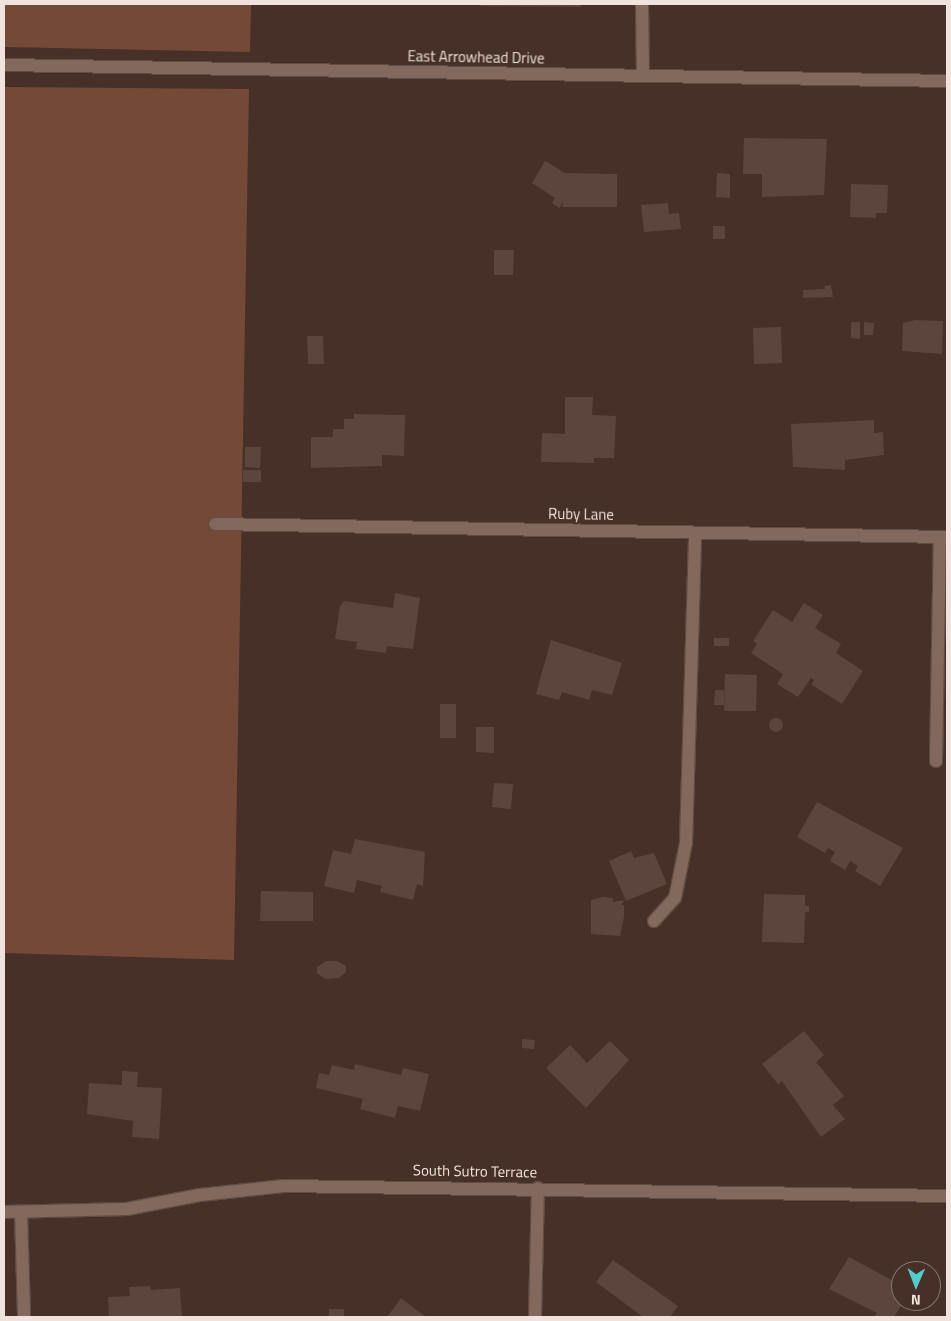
<!DOCTYPE html>
<style>
body{margin:0}
#map{position:relative;width:951px;height:1321px;overflow:hidden;background:#463027;font-family:"Titillium Web",sans-serif}
div>[style]{position:absolute}
.green>*{inset:0;background:#744937}
.building>*{inset:0;background:#5c453c}
.round{border-radius:50%}
.roads{filter:drop-shadow(1px 0 #614c44) drop-shadow(-1px 0 #614c44) drop-shadow(0 1px #614c44) drop-shadow(0 -1px #614c44)}
.minor>*{height:12px;margin:-6px;padding:0 6px;transform-origin:6px;border-radius:6px;background:#83685d}
span{translate:-50% -50%;white-space:nowrap;text-align:center;line-height:1.15;-webkit-text-stroke:4px #463027;paint-order:stroke}
.street-label{font-size:15px;color:#f0e2dc}
.frame{position:absolute;inset:0;border:5px solid #f0e2dc;pointer-events:none}
.north{position:absolute;left:891px;top:1261px;width:50px;height:50px;box-sizing:border-box;background:#463027;border:1px solid #8a776f;border-radius:50%;rotate:181deg;font-size:14px;font-weight:700;line-height:20px;text-align:center;color:#f0e2dc}
.north::after{content:'';display:block;margin:auto;width:18px;height:22px;background:#53cdca;clip-path:polygon(50% 0,100% 100%,50% 72%,0 100%)}
</style>
<div id="map">
<div class="green">
<i style="clip-path:polygon(4px 4px,251px 4px,250px 52px,4px 47px)"></i>
<i style="clip-path:polygon(4px 87px,249px 89px,234px 960px,4px 953px)"></i>
</div>
<div class="building">
<i style="clip-path:polygon(480px 4px,581px 4px,581px 7px,480px 6px)"></i>
<i style="clip-path:polygon(744px 138px,827px 139px,824px 195px,762px 197px,762px 174px,743px 174px)"></i>
<i style="clip-path:polygon(545px 161px,565px 173px,617px 174px,617px 207px,562px 207px,563px 202px,559px 208px,552px 203px,555px 198px,532px 183px)"></i>
<i style="clip-path:polygon(717px 173px,730px 174px,730px 198px,716px 197px)"></i>
<i style="clip-path:polygon(851px 184px,888px 185px,887px 213px,876px 213px,876px 218px,850px 217px)"></i>
<i style="clip-path:polygon(668px 203px,669px 214px,679px 213px,681px 229px,644px 232px,641px 205px)"></i>
<i style="clip-path:polygon(713px 226px,725px 226px,725px 239px,713px 239px)"></i>
<i style="clip-path:polygon(494px 250px,514px 250px,513px 275px,494px 275px)"></i>
<i style="clip-path:polygon(831px 285px,833px 297px,803px 298px,803px 290px,825px 289px,824px 286px)"></i>
<i style="clip-path:polygon(915px 320px,943px 321px,942px 354px,902px 351px,903px 323px)"></i>
<i style="clip-path:polygon(851px 322px,860px 322px,860px 339px,851px 338px)"></i>
<i style="clip-path:polygon(864px 322px,874px 323px,873px 335px,864px 335px)"></i>
<i style="clip-path:polygon(781px 327px,782px 363px,754px 364px,753px 328px)"></i>
<i style="clip-path:polygon(307px 336px,323px 336px,324px 364px,308px 364px)"></i>
<i style="clip-path:polygon(565px 397px,593px 397px,592px 415px,616px 416px,614px 458px,594px 458px,594px 463px,541px 462px,542px 433px,565px 434px)"></i>
<i style="clip-path:polygon(354px 414px,405px 415px,404px 456px,382px 455px,382px 466px,311px 468px,311px 437px,333px 437px,333px 429px,344px 429px,344px 419px,354px 419px)"></i>
<i style="clip-path:polygon(874px 420px,874px 433px,883px 432px,884px 455px,845px 460px,845px 470px,793px 467px,791px 424px)"></i>
<i style="clip-path:polygon(245px 447px,261px 447px,260px 468px,245px 467px)"></i>
<i style="clip-path:polygon(243px 470px,261px 470px,261px 482px,243px 482px)"></i>
<i style="clip-path:polygon(395px 593px,420px 598px,413px 649px,387px 646px,386px 653px,356px 649px,357px 642px,335px 639px,340px 606px,344px 601px,393px 608px)"></i>
<i style="clip-path:polygon(804px 603px,823px 615px,815px 628px,841px 644px,836px 653px,863px 671px,842px 704px,812px 685px,814px 680px,811px 678px,798px 697px,777px 684px,783px 674px,751px 653px,757px 644px,753px 641px,773px 610px,792px 622px)"></i>
<i style="clip-path:polygon(714px 638px,729px 638px,729px 646px,714px 646px)"></i>
<i style="clip-path:polygon(551px 640px,622px 663px,612px 695px,592px 690px,589px 700px,562px 692px,559px 700px,536px 694px)"></i>
<i style="clip-path:polygon(725px 674px,757px 675px,756px 711px,724px 711px)"></i>
<i style="clip-path:polygon(715px 690px,724px 690px,724px 705px,714px 705px)"></i>
<i style="clip-path:polygon(440px 704px,456px 704px,456px 738px,440px 738px)"></i>
<i class="round" style="left:769px;top:718px;width:14px;height:14px"></i>
<i style="clip-path:polygon(476px 727px,494px 727px,494px 753px,476px 752px)"></i>
<i style="clip-path:polygon(494px 783px,513px 784px,511px 809px,492px 807px)"></i>
<i style="clip-path:polygon(817px 802px,903px 848px,880px 886px,855px 871px,858px 866px,850px 861px,845px 870px,830px 861px,835px 852px,828px 848px,825px 853px,797px 837px)"></i>
<i style="clip-path:polygon(355px 839px,425px 852px,423px 886px,417px 884px,413px 900px,380px 892px,382px 886px,357px 880px,354px 893px,324px 886px,333px 850px,351px 854px)"></i>
<i style="clip-path:polygon(631px 851px,634px 858px,654px 853px,667px 884px,626px 901px,609px 861px)"></i>
<i style="clip-path:polygon(261px 891px,313px 892px,313px 921px,260px 921px)"></i>
<i style="clip-path:polygon(764px 894px,805px 895px,805px 906px,809px 906px,809px 912px,805px 912px,804px 943px,762px 942px)"></i>
<i style="clip-path:polygon(603px 897px,613px 898px,613px 902px,625px 900px,621px 905px,624px 905px,624px 917px,620px 936px,591px 934px,591px 900px)"></i>
<i style="clip-path:polygon(326px 961px,337px 961px,346px 966px,346px 972px,339px 978px,325px 979px,317px 973px,317px 967px)"></i>
<i style="clip-path:polygon(804px 1031px,824px 1055px,816px 1062px,844px 1096px,833px 1105px,845px 1119px,821px 1137px,782px 1081px,778px 1084px,762px 1064px)"></i>
<i style="clip-path:polygon(522px 1039px,535px 1040px,534px 1049px,522px 1048px)"></i>
<i style="clip-path:polygon(610px 1041px,629px 1060px,586px 1108px,546px 1068px,570px 1045px,587px 1063px)"></i>
<i style="clip-path:polygon(355px 1064px,401px 1075px,403px 1068px,429px 1074px,420px 1111px,398px 1106px,395px 1118px,360px 1109px,363px 1099px,316px 1088px,319px 1073px,329px 1075px,332px 1065px,354px 1070px)"></i>
<i style="clip-path:polygon(122px 1071px,138px 1072px,137px 1087px,162px 1088px,159px 1139px,132px 1137px,133px 1121px,87px 1114px,89px 1083px,122px 1085px)"></i>
<i style="clip-path:polygon(849px 1257px,901px 1285px,901px 1301px,904px 1301px,894px 1317px,874px 1317px,877px 1313px,829px 1289px)"></i>
<i style="clip-path:polygon(613px 1260px,678px 1306px,670px 1317px,643px 1317px,596px 1282px)"></i>
<i style="clip-path:polygon(150px 1286px,151px 1290px,180px 1288px,182px 1317px,109px 1317px,108px 1297px,130px 1296px,129px 1287px)"></i>
<i style="clip-path:polygon(401px 1298px,426px 1317px,387px 1317px)"></i>
<i style="clip-path:polygon(329px 1309px,344px 1309px,344px 1317px,329px 1317px)"></i>
</div>
<div class="roads">
<div class="minor">
<i style="left:642px;top:4px;width:72px;rotate:89.2deg"></i>
<i style="left:4px;top:65px;width:943px;rotate:0.97deg"></i>
<i style="left:215px;top:524px;width:732px;rotate:1.02deg"></i>
<i style="left:936px;top:761px;width:224px;rotate:-89deg"></i>
<i style="left:654px;top:921px;width:31px;rotate:-48deg"></i>
<i style="left:675px;top:898px;width:56px;rotate:-78.7deg"></i>
<i style="left:686px;top:843px;width:310px;rotate:-88.3deg"></i>
<i style="left:4px;top:1212px;width:123px;rotate:-1.4deg"></i>
<i style="left:127px;top:1209px;width:74px;rotate:-10.9deg"></i>
<i style="left:200px;top:1195px;width:84px;rotate:-6.1deg"></i>
<i style="left:284px;top:1186px;width:663px;rotate:0.86deg"></i>
<i style="left:21px;top:1213px;width:104px;rotate:88.3deg"></i>
<i style="left:535px;top:1317px;width:129px;rotate:-88.7deg"></i>
</div>
</div>
<div class="street-label">
<span style="left:476px;top:57px;rotate:1deg">East Arrowhead Drive</span>
<span style="left:581px;top:514px;rotate:1deg">Ruby Lane</span>
<span style="left:475px;top:1171px;rotate:1deg">South Sutro Terrace</span>
</div>
<div class="frame"></div>
<div class="north">N</div>
</div>
